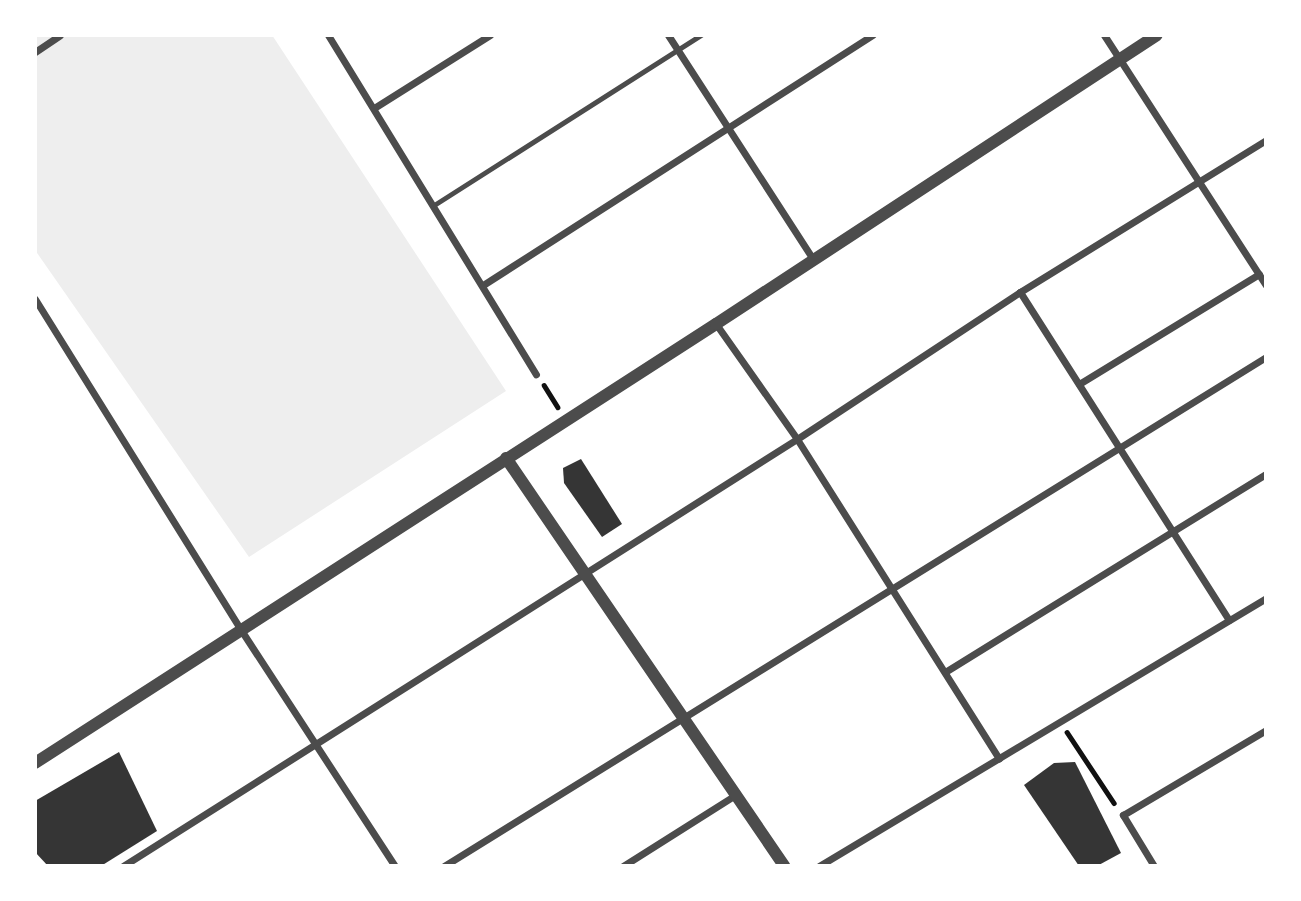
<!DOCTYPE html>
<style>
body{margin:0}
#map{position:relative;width:1301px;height:901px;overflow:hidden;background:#fff;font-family:Raleway,sans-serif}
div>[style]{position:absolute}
.green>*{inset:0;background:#eee}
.building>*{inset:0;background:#353535}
.path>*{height:4.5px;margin:-2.25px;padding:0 2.25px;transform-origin:2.25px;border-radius:2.25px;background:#111}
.service>*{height:5px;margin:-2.5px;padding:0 2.5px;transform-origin:2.5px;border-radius:2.5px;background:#4c4c4c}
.minor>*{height:7px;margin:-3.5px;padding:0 3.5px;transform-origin:3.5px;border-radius:3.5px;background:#4c4c4c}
.tertiary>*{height:12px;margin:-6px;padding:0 6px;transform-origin:6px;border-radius:6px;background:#4c4c4c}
span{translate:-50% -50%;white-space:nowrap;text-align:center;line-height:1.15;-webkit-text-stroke:5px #fff;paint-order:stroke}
.frame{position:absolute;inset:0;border:37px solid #fff;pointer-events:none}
</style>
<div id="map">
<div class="green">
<i style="clip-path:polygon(35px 35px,272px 35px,506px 391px,249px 557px,35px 250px)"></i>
</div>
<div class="building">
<i style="clip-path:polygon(581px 459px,622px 524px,602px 537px,564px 483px,563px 468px)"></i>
<i style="clip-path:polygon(119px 752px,157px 831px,101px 866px,48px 866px,35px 852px,35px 801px)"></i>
<i style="clip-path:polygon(1075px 762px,1121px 853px,1097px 866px,1079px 866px,1024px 785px,1054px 763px)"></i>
</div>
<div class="path">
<i style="left:544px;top:385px;width:26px;rotate:58deg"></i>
<i style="left:1067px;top:732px;width:85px;rotate:56.5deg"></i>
</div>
<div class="service">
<i style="left:434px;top:205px;width:317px;rotate:-32.5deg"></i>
</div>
<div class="minor">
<i style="left:328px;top:35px;width:398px;rotate:58.5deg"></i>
<i style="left:668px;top:35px;width:267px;rotate:57.1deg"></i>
<i style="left:1104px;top:35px;width:298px;rotate:57.1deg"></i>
<i style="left:35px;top:52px;width:30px;rotate:-34deg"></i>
<i style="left:374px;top:108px;width:137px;rotate:-32.2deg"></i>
<i style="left:483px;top:285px;width:463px;rotate:-32.7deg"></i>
<i style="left:1020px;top:292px;width:389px;rotate:57.5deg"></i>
<i style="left:35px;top:299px;width:390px;rotate:58.1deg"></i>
<i style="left:241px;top:630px;width:282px;rotate:56.9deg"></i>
<i style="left:716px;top:324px;width:141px;rotate:54.8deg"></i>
<i style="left:797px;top:439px;width:378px;rotate:57.7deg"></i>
<i style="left:1079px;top:384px;width:211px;rotate:-31.4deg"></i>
<i style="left:945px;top:672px;width:377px;rotate:-31.7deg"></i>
<i style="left:123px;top:866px;width:798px;rotate:-32.36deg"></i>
<i style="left:797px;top:439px;width:267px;rotate:-33.4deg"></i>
<i style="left:1020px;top:292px;width:289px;rotate:-31.7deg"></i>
<i style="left:444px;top:866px;width:967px;rotate:-31.77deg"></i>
<i style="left:623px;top:866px;width:135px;rotate:-32.3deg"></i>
<i style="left:819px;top:866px;width:521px;rotate:-30.94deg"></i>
<i style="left:1154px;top:866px;width:60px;rotate:-121.3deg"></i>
<i style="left:1123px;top:815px;width:166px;rotate:-30.7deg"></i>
</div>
<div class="tertiary">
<i style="left:506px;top:458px;width:494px;rotate:55.7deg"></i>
<i style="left:35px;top:763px;width:810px;rotate:-32.81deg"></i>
<i style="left:716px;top:324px;width:527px;rotate:-33.24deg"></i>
</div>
<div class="frame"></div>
</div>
